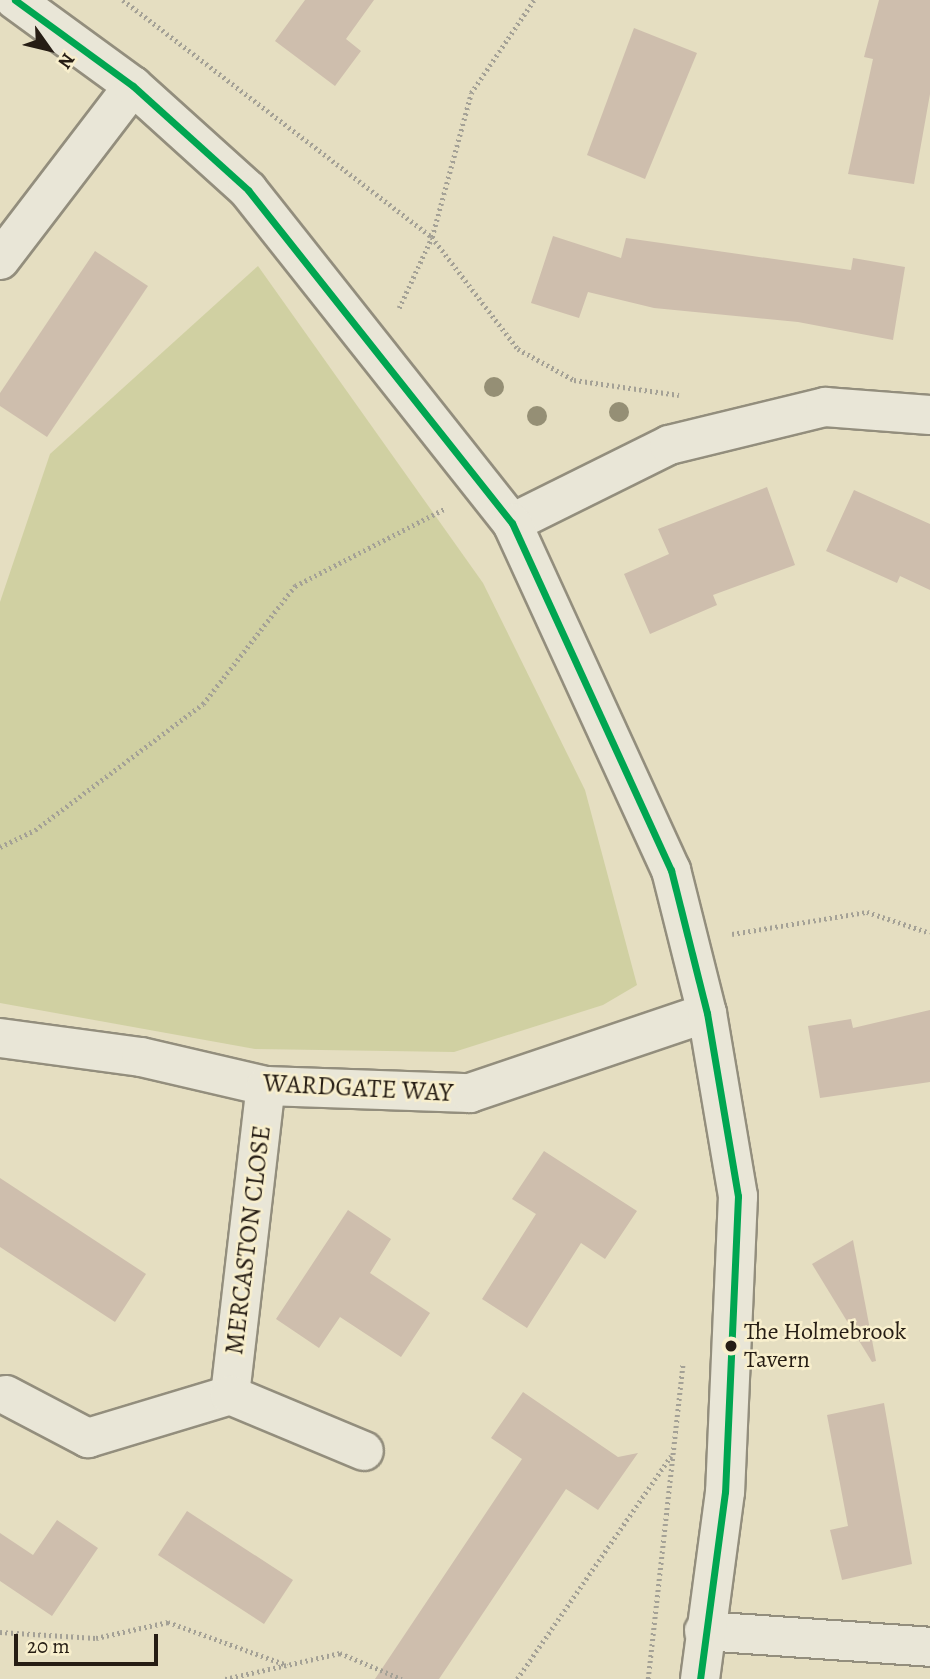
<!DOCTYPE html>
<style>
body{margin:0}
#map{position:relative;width:930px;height:1679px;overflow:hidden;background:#e5dec1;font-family:Alegreya,serif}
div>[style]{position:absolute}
.green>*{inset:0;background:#d0d0a2}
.building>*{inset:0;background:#cebead}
.path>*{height:4.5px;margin-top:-2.25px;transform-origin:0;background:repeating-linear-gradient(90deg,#a4a196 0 2px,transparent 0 5.5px)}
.roads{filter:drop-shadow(2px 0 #938e7d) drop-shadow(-2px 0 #938e7d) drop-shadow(0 2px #938e7d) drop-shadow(0 -2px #938e7d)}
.street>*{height:38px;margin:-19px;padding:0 19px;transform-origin:19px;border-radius:19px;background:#e9e6d7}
.secondary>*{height:38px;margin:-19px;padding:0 19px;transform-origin:19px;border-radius:19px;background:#e9e6d7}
.bus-1>*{height:7px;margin:-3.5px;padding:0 3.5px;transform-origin:3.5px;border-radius:3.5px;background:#00a651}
.trees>*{width:20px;height:20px;margin:-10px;border-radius:50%;background:#958f75}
.dots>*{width:19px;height:19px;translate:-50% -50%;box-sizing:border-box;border:4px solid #f8efcd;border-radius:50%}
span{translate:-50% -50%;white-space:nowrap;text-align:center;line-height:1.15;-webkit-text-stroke:5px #f8efcd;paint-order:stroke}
.bus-label{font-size:24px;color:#261d14}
.left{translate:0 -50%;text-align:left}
.street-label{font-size:26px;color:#261d14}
.north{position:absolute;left:14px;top:14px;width:70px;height:70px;-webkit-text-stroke:5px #f8efcd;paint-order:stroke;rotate:124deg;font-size:19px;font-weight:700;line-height:28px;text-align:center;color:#261d14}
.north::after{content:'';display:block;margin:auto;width:24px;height:32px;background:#261d14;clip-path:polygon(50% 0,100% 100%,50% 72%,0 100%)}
.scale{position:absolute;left:14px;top:1634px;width:144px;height:32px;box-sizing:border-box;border:4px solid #261d14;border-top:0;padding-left:9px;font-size:21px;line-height:24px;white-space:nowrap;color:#261d14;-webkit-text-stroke:5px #f8efcd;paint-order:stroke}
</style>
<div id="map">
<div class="green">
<i style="clip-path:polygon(258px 266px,483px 583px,585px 790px,637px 985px,603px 1005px,454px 1052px,255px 1049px,0 1003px,0 602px,50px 454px)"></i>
</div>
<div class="building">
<i style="clip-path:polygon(305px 0,374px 0,346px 39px,361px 51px,335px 86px,275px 41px)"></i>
<i style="clip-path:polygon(879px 0,930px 0,930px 94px,914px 184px,848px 174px,873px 59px,864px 57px)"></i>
<i style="clip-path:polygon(634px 28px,697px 53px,645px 179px,587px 155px)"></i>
<i style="clip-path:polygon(553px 236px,621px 258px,626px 238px,851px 270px,853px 258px,905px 267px,893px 340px,798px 322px,654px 308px,588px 292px,579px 318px,531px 303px)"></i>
<i style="clip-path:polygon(95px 251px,148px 286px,47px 437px,0 406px,0 393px)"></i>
<i style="clip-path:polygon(767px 487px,795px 565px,713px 595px,717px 605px,650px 634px,624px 574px,669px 554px,658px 529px)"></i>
<i style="clip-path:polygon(854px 490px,930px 524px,930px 590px,900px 576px,897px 583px,826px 551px)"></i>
<i style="clip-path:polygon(930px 1010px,930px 1082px,820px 1098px,808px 1026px,851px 1019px,853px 1028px)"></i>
<i style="clip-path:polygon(544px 1151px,637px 1211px,605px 1259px,581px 1243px,527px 1328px,482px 1299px,536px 1214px,512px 1199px)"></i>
<i style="clip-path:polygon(0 1178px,146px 1274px,115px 1322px,0 1247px)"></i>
<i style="clip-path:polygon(348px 1210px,391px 1239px,370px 1273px,430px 1313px,401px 1357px,340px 1317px,319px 1348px,276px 1319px)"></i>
<i style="clip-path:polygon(853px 1240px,876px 1361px,872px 1362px,812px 1264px)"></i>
<i style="clip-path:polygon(523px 1392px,618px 1457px,638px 1453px,598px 1510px,566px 1489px,439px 1679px,375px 1679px,522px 1459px,491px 1438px)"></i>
<i style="clip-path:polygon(884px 1403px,912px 1564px,842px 1580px,830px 1530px,848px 1526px,827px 1415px)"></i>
<i style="clip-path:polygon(187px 1511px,293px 1580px,264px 1624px,158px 1555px)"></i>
<i style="clip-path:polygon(57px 1520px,98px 1548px,52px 1616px,0 1581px,0 1533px,33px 1555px)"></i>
</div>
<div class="path">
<i style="left:123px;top:0;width:389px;rotate:37.5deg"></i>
<i style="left:432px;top:237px;width:141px;rotate:52.5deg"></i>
<i style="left:518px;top:349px;width:64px;rotate:29deg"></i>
<i style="left:574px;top:380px;width:106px;rotate:8.1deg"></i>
<i style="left:399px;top:308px;width:78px;rotate:-65.1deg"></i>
<i style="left:432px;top:237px;width:149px;rotate:-74.8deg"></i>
<i style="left:471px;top:93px;width:112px;rotate:-55.9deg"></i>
<i style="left:0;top:847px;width:39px;rotate:-26deg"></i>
<i style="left:35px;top:830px;width:210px;rotate:-36.9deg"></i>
<i style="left:203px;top:704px;width:150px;rotate:-52.1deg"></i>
<i style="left:295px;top:586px;width:170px;rotate:-27.3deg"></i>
<i style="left:732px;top:934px;width:137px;rotate:-9.3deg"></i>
<i style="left:867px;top:912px;width:66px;rotate:18.4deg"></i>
<i style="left:0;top:1632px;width:96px;rotate:3.6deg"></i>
<i style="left:96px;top:1638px;width:74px;rotate:-12.5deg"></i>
<i style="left:168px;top:1622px;width:127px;rotate:19.9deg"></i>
<i style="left:225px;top:1679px;width:118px;rotate:-12.7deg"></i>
<i style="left:340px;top:1653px;width:67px;rotate:22.8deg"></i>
<i style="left:517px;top:1679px;width:271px;rotate:-55.4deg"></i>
<i style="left:648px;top:1679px;width:318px;rotate:-83.7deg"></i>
</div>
<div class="roads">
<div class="street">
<i style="left:0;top:260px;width:219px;rotate:-52.6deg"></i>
<i style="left:512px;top:523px;width:175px;rotate:-26.4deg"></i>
<i style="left:669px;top:445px;width:161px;rotate:-13.7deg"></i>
<i style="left:825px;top:407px;width:105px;rotate:4.4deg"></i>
<i style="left:0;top:1038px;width:142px;rotate:7.7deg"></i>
<i style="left:141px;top:1057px;width:128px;rotate:13.1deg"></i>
<i style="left:266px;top:1086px;width:204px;rotate:2deg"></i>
<i style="left:470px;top:1093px;width:250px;rotate:-18.7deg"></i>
<i style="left:6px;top:1395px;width:93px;rotate:27.7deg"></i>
<i style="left:88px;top:1438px;width:148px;rotate:-16.8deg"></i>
<i style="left:230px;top:1395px;width:311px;rotate:-83.4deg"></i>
<i style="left:230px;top:1395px;width:145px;rotate:22.7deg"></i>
<i style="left:704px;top:1631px;width:227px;rotate:4deg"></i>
</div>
<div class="secondary">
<i style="left:15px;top:0;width:146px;rotate:36.1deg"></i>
<i style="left:133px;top:86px;width:155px;rotate:42.1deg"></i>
<i style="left:248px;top:190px;width:425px;rotate:51.6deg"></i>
<i style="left:512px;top:523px;width:382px;rotate:65.4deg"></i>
<i style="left:671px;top:870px;width:147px;rotate:75.9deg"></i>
<i style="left:707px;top:1013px;width:186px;rotate:80.4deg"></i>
<i style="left:738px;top:1196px;width:296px;rotate:92.5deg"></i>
<i style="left:725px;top:1492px;width:189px;rotate:97.6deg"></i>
</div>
</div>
<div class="bus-1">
<i style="left:15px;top:0;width:146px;rotate:36.1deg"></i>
<i style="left:133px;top:86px;width:155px;rotate:42.1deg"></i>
<i style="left:248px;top:190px;width:425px;rotate:51.6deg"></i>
<i style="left:512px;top:523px;width:382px;rotate:65.4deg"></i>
<i style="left:671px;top:870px;width:147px;rotate:75.9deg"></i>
<i style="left:707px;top:1013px;width:186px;rotate:80.4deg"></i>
<i style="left:738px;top:1196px;width:296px;rotate:92.5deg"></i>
<i style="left:725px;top:1492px;width:189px;rotate:97.6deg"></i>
</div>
<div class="trees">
<i style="left:494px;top:387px"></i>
<i style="left:619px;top:412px"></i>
<i style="left:537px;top:416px"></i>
</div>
<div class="dots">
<i style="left:731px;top:1346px;background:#261d14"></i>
</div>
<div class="bus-label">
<span class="left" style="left:744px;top:1346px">The Holmebrook<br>Tavern</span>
</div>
<div class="street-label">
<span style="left:358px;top:1088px;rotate:3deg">WARDGATE WAY</span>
<span style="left:248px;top:1240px;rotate:-83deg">MERCASTON CLOSE</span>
</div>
<div class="north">N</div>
<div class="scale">20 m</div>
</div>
